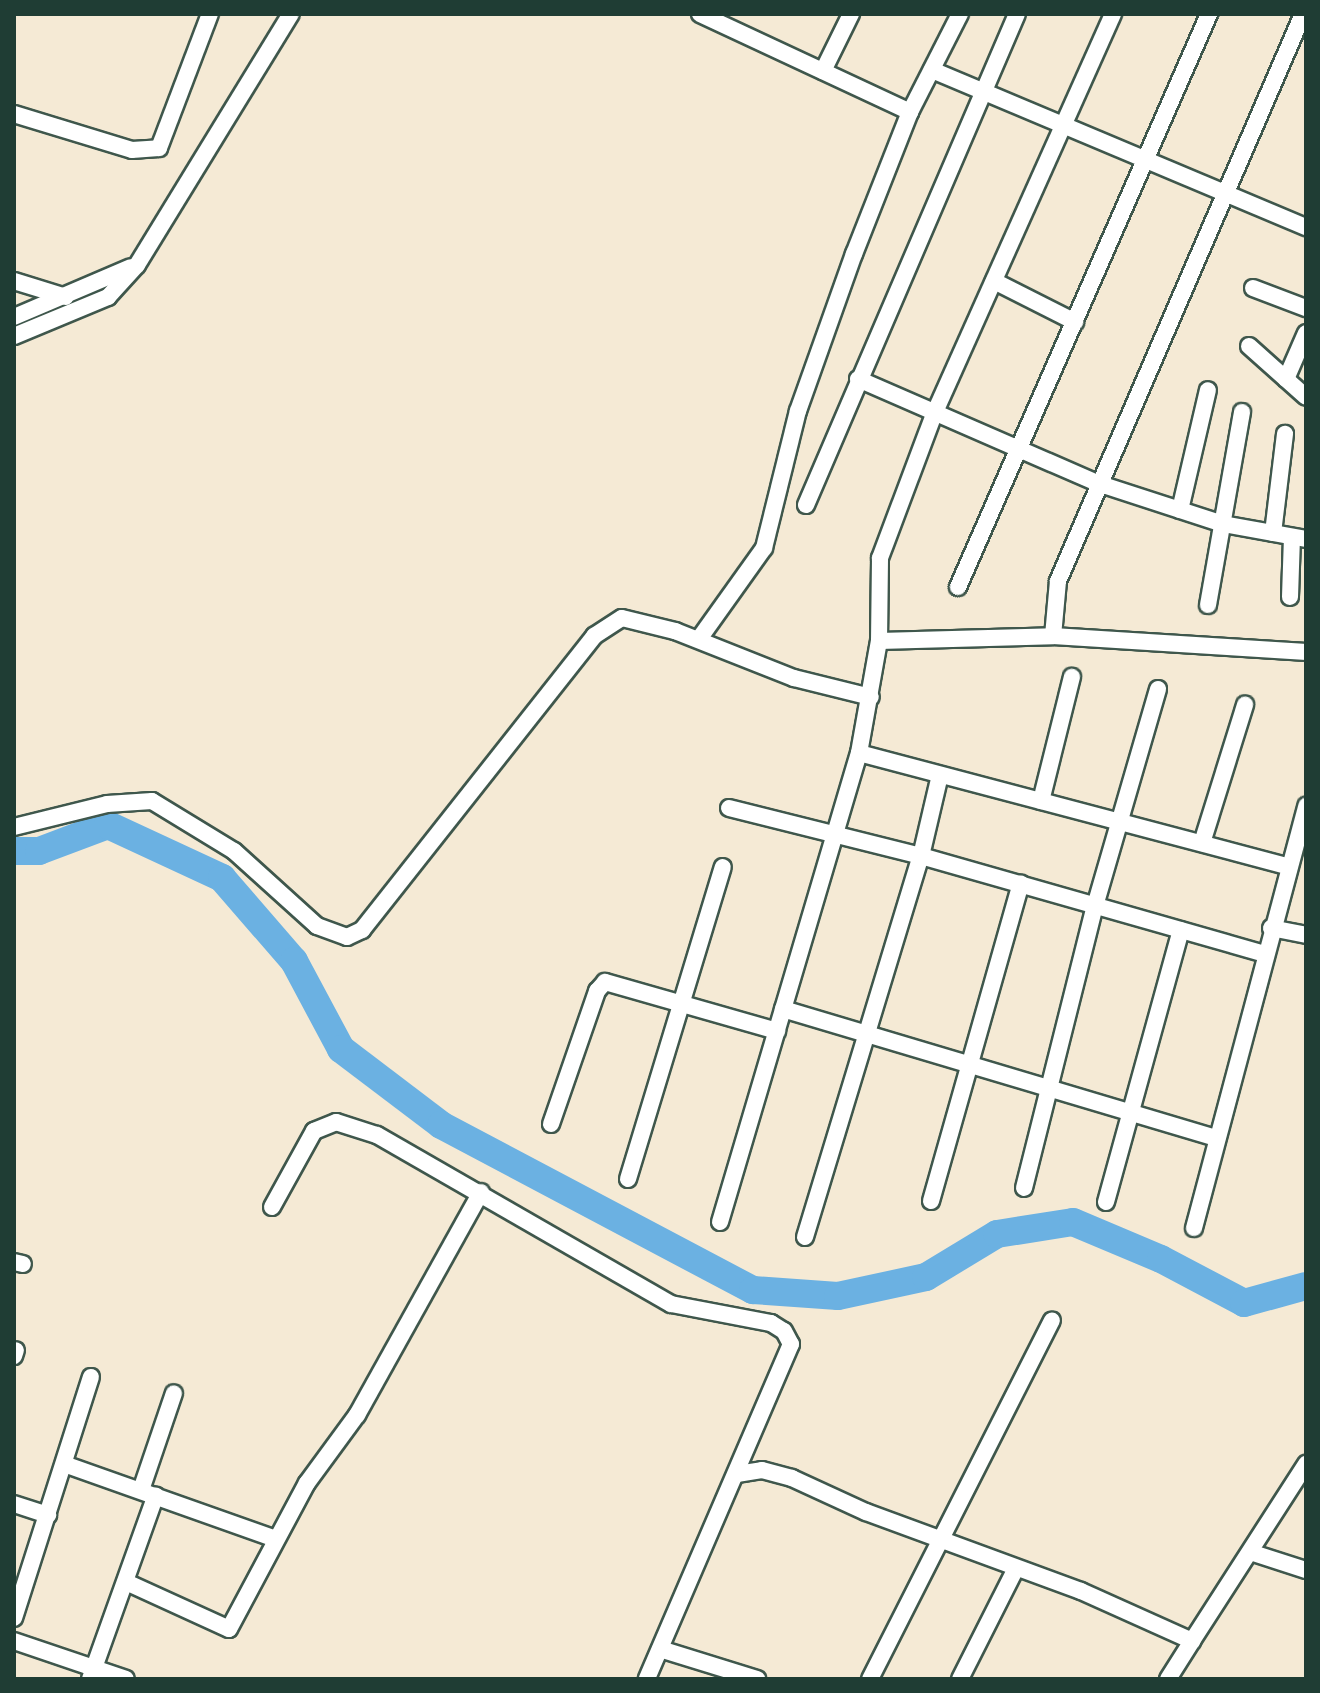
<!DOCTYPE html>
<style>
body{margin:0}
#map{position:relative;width:1320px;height:1693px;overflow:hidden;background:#f5ead5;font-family:Kalam,sans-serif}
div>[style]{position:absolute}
.river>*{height:28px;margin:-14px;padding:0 14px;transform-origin:14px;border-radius:14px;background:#6bb1e2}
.roads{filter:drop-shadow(2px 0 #3f574c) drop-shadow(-2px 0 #3f574c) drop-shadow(0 2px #3f574c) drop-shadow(0 -2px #3f574c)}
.minor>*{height:16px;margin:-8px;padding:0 8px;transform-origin:8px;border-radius:8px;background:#fff}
span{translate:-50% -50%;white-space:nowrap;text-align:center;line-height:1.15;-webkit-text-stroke:6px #fdfcf7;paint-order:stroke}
.frame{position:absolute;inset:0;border:16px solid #1f3d34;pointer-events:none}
</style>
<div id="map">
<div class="river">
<i style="left:14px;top:851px;width:25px"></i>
<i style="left:39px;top:851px;width:74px;rotate:-20.6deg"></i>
<i style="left:108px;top:825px;width:126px;rotate:24.9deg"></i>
<i style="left:222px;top:878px;width:110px;rotate:49.1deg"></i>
<i style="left:294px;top:961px;width:100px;rotate:61.9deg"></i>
<i style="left:341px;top:1049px;width:126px;rotate:37.2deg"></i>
<i style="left:441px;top:1125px;width:353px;rotate:27.9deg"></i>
<i style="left:753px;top:1290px;width:85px;rotate:4deg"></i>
<i style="left:838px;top:1296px;width:90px;rotate:-12.2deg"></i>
<i style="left:926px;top:1277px;width:83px;rotate:-31.2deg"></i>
<i style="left:997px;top:1234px;width:77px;rotate:-9deg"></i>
<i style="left:1073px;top:1222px;width:95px;rotate:22.8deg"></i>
<i style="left:1161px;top:1259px;width:94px;rotate:27.9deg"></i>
<i style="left:1244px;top:1303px;width:64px;rotate:-15.3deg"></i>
</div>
<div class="roads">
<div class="minor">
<i style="left:700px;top:14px;width:232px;rotate:25deg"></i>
<i style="left:932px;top:70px;width:406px;rotate:22.8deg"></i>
<i style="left:823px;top:71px;width:64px;rotate:-63.8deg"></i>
<i style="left:14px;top:114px;width:123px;rotate:17deg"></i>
<i style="left:132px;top:150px;width:27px;rotate:-4deg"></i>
<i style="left:159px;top:148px;width:143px;rotate:-69.2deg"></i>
<i style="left:14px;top:281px;width:54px;rotate:17.1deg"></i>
<i style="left:994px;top:281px;width:91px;rotate:26.8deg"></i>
<i style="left:1253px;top:288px;width:57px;rotate:20.7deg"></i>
<i style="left:14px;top:317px;width:127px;rotate:-23.1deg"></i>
<i style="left:14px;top:336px;width:102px;rotate:-22.5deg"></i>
<i style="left:108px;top:297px;width:43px;rotate:-47.8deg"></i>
<i style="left:137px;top:265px;width:294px;rotate:-58.5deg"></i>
<i style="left:1249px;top:346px;width:76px;rotate:41.8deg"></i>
<i style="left:858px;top:379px;width:264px;rotate:23.5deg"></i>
<i style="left:1100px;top:484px;width:129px;rotate:18deg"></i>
<i style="left:1223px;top:524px;width:84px;rotate:10.2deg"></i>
<i style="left:1286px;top:379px;width:50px;rotate:-66.5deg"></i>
<i style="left:806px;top:505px;width:534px;rotate:-66.75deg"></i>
<i style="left:1180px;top:510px;width:123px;rotate:-76.9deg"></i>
<i style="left:1273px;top:533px;width:100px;rotate:-83.1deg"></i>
<i style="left:958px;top:587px;width:626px;rotate:-66.34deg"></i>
<i style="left:1290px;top:597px;width:60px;rotate:-88.1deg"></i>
<i style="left:1208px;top:605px;width:196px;rotate:-80deg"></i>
<i style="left:1053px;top:636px;width:55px;rotate:-84.8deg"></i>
<i style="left:1058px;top:581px;width:618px;rotate:-66.63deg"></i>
<i style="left:699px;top:639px;width:112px;rotate:-54.5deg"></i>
<i style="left:764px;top:548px;width:141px;rotate:-76.1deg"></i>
<i style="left:798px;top:411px;width:167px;rotate:-70.4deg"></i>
<i style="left:854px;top:254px;width:153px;rotate:-68.5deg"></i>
<i style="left:910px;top:112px;width:110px;rotate:-63deg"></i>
<i style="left:879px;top:641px;width:174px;rotate:-1.6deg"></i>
<i style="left:1053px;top:636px;width:254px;rotate:3.6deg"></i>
<i style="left:859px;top:753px;width:445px;rotate:14.8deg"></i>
<i style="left:1041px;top:801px;width:128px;rotate:-76deg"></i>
<i style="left:729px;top:808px;width:198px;rotate:14deg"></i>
<i style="left:921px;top:856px;width:358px;rotate:15.9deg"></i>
<i style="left:14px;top:827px;width:96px;rotate:-13.9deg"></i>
<i style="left:107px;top:804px;width:45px;rotate:-3.8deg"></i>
<i style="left:152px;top:801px;width:96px;rotate:31.4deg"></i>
<i style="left:234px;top:851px;width:112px;rotate:42.1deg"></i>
<i style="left:317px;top:926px;width:32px;rotate:20deg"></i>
<i style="left:347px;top:937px;width:17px;rotate:-25deg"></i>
<i style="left:362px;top:930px;width:375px;rotate:-51.7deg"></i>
<i style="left:594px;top:636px;width:33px;rotate:-33deg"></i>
<i style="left:622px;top:618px;width:55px;rotate:13.8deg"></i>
<i style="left:675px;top:631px;width:128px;rotate:21.6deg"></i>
<i style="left:794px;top:678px;width:79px;rotate:13.9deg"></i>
<i style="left:1202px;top:843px;width:145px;rotate:-72.7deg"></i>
<i style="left:1271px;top:928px;width:36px;rotate:11deg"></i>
<i style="left:783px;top:1009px;width:453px;rotate:16.6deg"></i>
<i style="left:551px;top:1124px;width:141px;rotate:-70.9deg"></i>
<i style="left:597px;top:991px;width:12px;rotate:-48deg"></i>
<i style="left:605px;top:982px;width:179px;rotate:15.9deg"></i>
<i style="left:628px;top:1179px;width:326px;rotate:-73.1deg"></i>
<i style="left:1024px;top:1188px;width:291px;rotate:-75.9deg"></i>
<i style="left:1095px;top:906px;width:226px;rotate:-73.8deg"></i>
<i style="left:931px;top:1201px;width:330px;rotate:-74.2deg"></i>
<i style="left:1106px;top:1202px;width:282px;rotate:-74.6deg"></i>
<i style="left:272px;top:1207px;width:87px;rotate:-61.1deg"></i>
<i style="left:314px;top:1131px;width:24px;rotate:-22deg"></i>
<i style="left:336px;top:1122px;width:43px;rotate:17.6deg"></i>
<i style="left:377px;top:1135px;width:339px;rotate:29.9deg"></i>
<i style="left:671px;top:1304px;width:102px;rotate:10.8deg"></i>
<i style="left:771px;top:1323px;width:15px;rotate:32deg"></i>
<i style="left:784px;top:1331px;width:15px;rotate:62deg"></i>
<i style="left:791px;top:1344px;width:365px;rotate:113.3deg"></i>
<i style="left:720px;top:1222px;width:489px;rotate:-73.5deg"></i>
<i style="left:859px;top:753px;width:114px;rotate:-79.9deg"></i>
<i style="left:879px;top:641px;width:83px;rotate:-89.3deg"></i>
<i style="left:880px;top:558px;width:156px;rotate:-69.4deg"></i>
<i style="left:935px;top:412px;width:436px;rotate:-65.9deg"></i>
<i style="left:1194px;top:1228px;width:437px;rotate:-75.1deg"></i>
<i style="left:805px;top:1237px;width:398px;rotate:-73.1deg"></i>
<i style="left:921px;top:856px;width:83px;rotate:-76.8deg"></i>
<i style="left:14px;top:1262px;width:9px;rotate:13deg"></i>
<i style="left:14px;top:1356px;width:6px;rotate:-72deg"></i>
<i style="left:64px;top:1464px;width:225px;rotate:19.5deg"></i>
<i style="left:737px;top:1474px;width:25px;rotate:-9deg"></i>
<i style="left:762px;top:1470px;width:31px;rotate:15deg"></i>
<i style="left:792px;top:1478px;width:81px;rotate:24.7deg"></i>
<i style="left:866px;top:1512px;width:229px;rotate:20.2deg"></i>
<i style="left:1081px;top:1591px;width:122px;rotate:24.2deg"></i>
<i style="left:1192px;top:1641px;width:211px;rotate:-57.2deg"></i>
<i style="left:141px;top:1490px;width:102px;rotate:-71.2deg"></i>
<i style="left:14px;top:1504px;width:36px;rotate:18deg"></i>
<i style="left:1250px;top:1552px;width:59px;rotate:17.8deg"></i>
<i style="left:126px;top:1582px;width:113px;rotate:24.5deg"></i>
<i style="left:229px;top:1629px;width:166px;rotate:-61.9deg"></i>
<i style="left:307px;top:1483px;width:84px;rotate:-53.7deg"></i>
<i style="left:357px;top:1415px;width:255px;rotate:-60.9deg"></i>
<i style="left:14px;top:1618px;width:253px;rotate:-72.3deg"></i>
<i style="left:14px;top:1641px;width:118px;rotate:18.7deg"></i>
<i style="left:660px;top:1649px;width:102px;rotate:17.2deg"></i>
<i style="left:90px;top:1679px;width:195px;rotate:-70.3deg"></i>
<i style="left:870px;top:1679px;width:402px;rotate:-63.1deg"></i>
<i style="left:960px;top:1679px;width:124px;rotate:-63.2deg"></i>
<i style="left:1168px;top:1679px;width:45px;rotate:-57.7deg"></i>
</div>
</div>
<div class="frame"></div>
</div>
